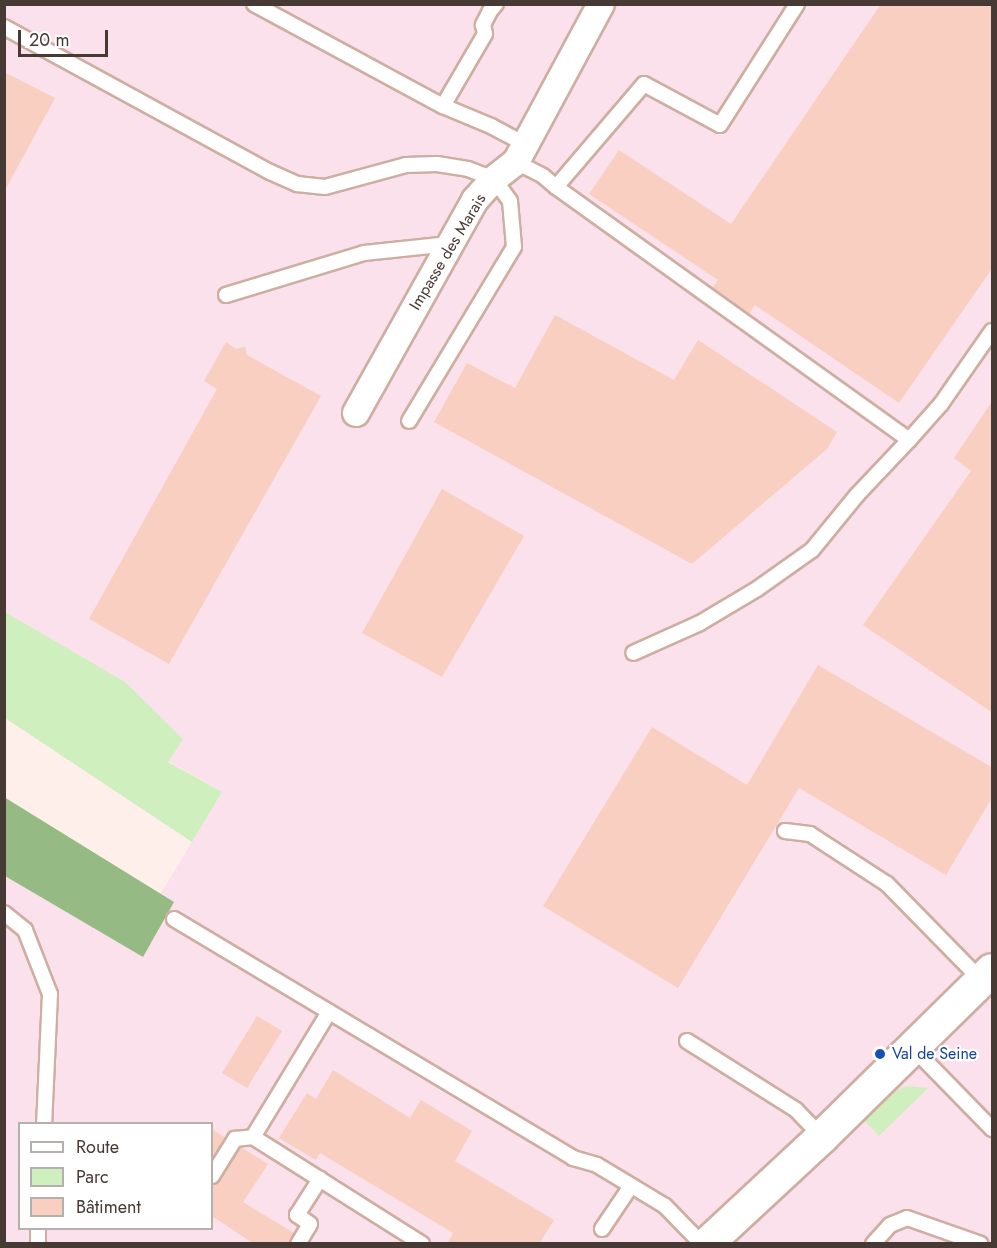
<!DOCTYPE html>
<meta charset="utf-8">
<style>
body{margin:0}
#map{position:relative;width:997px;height:1248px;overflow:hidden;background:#feefea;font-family:Jost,sans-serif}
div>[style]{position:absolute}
.industrial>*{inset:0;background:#fae1eb}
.green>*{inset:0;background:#cfefbf}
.forest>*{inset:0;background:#96ba83}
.building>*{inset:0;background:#f8cfc0}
.roads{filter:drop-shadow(2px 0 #cfaea2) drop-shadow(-2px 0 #cfaea2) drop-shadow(0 2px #cfaea2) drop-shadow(0 -2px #cfaea2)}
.service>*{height:14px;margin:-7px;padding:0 7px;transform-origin:7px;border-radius:7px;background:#fff}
.minor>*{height:26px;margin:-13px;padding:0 13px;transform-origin:13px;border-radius:13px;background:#fff}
.tertiary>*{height:32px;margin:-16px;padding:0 16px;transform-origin:16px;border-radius:16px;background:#fff}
.dots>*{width:16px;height:16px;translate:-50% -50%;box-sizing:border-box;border:3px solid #fff;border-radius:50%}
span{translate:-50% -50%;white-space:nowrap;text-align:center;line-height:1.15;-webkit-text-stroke:4.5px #fff;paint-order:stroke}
.street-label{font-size:16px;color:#473934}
.transit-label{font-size:16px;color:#164399}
.left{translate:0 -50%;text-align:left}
.frame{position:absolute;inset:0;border:6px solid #473934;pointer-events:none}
.legend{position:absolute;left:18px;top:1122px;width:195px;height:108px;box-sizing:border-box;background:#fff;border:2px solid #b5b0ae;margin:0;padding:8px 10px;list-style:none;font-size:18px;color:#473934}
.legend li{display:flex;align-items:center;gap:12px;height:30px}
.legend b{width:30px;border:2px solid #b5b0ae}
.scale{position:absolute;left:18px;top:30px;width:90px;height:27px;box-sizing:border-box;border:3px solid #473934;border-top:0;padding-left:8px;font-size:18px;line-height:21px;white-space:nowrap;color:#473934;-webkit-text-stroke:4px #fff;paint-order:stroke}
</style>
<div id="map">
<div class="industrial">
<i style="clip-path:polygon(evenodd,5px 5px,992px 5px,992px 1243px,5px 1243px,5px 876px,128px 948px,222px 792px,168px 761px,5px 645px,5px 5px,20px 1124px,212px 1124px,212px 1228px,20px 1228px,20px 1124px)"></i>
</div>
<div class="green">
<i style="clip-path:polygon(5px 612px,125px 682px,183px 739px,168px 762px,222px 792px,192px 842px,5px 718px)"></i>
<i style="clip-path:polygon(907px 1086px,928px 1088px,879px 1136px,864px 1120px,896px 1091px)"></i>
</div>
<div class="forest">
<i style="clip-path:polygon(4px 797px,174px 902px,143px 957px,5px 876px)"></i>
</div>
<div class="building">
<i style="clip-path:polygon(881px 4px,993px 4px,993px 267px,899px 403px,755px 305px,749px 314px,712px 288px,718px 280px,589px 194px,619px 150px,731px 224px)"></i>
<i style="clip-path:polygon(4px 72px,55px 98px,4px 192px)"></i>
<i style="clip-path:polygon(555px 315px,674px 380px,698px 340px,837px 432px,827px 449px,692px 564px,434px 422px,467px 363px,515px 388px)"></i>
<i style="clip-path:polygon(226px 342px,236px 349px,245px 347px,247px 355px,321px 396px,169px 664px,89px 619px,217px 389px,204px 381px)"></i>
<i style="clip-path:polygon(993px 400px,993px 713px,863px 625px,971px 471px,954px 458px)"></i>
<i style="clip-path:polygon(442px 489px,524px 536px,442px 677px,362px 633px)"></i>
<i style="clip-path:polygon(818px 665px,993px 768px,993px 796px,946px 875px,799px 788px,678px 988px,543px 906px,652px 727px,747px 785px)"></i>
<i style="clip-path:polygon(257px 1016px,282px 1031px,247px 1088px,222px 1073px)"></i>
<i style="clip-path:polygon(333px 1070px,410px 1118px,421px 1100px,472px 1131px,455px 1161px,554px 1220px,539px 1244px,447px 1244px,453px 1233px,320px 1153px,316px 1160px,279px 1138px,307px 1093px,316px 1099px)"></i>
<i style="clip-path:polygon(212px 1129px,225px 1138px,212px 1160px)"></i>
<i style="clip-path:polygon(241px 1147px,268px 1164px,243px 1202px,294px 1233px,289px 1244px,254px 1244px,212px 1216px,212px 1185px,220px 1181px)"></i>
</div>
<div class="roads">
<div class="service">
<i style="left:254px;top:4px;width:215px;rotate:28.4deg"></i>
<i style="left:496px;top:4px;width:9px;rotate:131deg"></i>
<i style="left:490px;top:11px;width:16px;rotate:117deg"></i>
<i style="left:483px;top:25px;width:9px;rotate:77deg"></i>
<i style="left:485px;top:34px;width:83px;rotate:120.3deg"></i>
<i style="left:443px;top:106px;width:52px;rotate:22.6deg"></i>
<i style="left:491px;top:126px;width:38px;rotate:28deg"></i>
<i style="left:4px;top:27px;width:303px;rotate:28.6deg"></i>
<i style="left:270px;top:172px;width:30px;rotate:24deg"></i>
<i style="left:297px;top:184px;width:28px;rotate:6deg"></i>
<i style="left:325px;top:187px;width:84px;rotate:-15.2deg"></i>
<i style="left:406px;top:165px;width:31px;rotate:-2deg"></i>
<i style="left:437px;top:164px;width:31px;rotate:9deg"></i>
<i style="left:468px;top:169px;width:28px;rotate:21deg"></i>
<i style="left:494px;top:179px;width:27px;rotate:54deg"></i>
<i style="left:510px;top:201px;width:46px;rotate:85deg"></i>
<i style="left:514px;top:247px;width:203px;rotate:121.1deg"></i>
<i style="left:516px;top:162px;width:30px;rotate:27deg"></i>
<i style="left:543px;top:176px;width:17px;rotate:40deg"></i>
<i style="left:556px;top:187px;width:135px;rotate:-49.5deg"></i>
<i style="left:644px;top:84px;width:86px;rotate:28.3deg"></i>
<i style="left:720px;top:125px;width:143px;rotate:-57.5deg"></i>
<i style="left:556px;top:187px;width:434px;rotate:35.6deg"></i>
<i style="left:909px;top:440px;width:76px;rotate:133.4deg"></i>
<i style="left:857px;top:495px;width:71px;rotate:129.3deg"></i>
<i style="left:812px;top:550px;width:67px;rotate:144.7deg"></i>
<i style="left:757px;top:589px;width:66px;rotate:149.2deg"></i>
<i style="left:700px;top:623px;width:73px;rotate:155.9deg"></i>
<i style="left:226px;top:295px;width:144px;rotate:-16.9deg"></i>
<i style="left:364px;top:253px;width:86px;rotate:-6deg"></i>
<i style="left:909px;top:440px;width:48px;rotate:-48.4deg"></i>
<i style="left:941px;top:404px;width:89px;rotate:-55.1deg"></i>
<i style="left:785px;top:831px;width:25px;rotate:7deg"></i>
<i style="left:810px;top:834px;width:92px;rotate:33deg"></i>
<i style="left:887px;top:884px;width:136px;rotate:45.6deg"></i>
<i style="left:4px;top:913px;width:27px;rotate:39deg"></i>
<i style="left:25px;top:930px;width:69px;rotate:68.7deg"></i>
<i style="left:50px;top:994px;width:130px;rotate:92.6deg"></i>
<i style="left:174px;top:919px;width:465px;rotate:30.9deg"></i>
<i style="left:573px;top:1158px;width:25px;rotate:16deg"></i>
<i style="left:597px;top:1165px;width:79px;rotate:31.1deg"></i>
<i style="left:665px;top:1206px;width:53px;rotate:45.8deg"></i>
<i style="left:329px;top:1012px;width:146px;rotate:121.3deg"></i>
<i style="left:253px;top:1137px;width:200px;rotate:32.3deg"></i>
<i style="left:687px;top:1041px;width:129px;rotate:32.3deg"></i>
<i style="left:796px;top:1110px;width:37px;rotate:46deg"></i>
<i style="left:914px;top:1049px;width:112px;rotate:45.7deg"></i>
<i style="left:212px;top:1176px;width:44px;rotate:-58.1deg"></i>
<i style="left:235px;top:1139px;width:18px;rotate:-6deg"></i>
<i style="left:602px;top:1229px;width:52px;rotate:-56deg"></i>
<i style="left:38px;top:1244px;width:16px;rotate:-90deg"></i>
<i style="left:298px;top:1244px;width:23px;rotate:-59deg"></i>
<i style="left:310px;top:1224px;width:16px;rotate:-145deg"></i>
<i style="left:297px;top:1215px;width:43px;rotate:-57.4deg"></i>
<i style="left:873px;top:1244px;width:25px;rotate:-48deg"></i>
<i style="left:890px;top:1225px;width:18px;rotate:-22deg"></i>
<i style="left:907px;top:1218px;width:78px;rotate:19.4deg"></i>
</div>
<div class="minor">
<i style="left:356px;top:413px;width:244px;rotate:-60.8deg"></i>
<i style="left:475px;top:200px;width:28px;rotate:-48deg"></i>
<i style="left:494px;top:179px;width:28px;rotate:-38deg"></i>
<i style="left:516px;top:162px;width:179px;rotate:-61.7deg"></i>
</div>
<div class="tertiary">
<i style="left:707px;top:1244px;width:157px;rotate:-42.9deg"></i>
<i style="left:822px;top:1137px;width:238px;rotate:-44.5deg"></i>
</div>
</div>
<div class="dots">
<i style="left:880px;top:1054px;background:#1a4fb4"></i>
</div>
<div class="street-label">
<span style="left:448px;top:252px;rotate:-59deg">Impasse des Marais</span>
</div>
<div class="transit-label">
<span class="left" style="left:892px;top:1054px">Val de Seine</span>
</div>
<div class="frame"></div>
<ul class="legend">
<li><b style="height:8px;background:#fff"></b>Route</li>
<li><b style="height:16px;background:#cfefbf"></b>Parc</li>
<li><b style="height:16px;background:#f8cfc0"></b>Bâtiment</li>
</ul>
<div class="scale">20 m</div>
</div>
